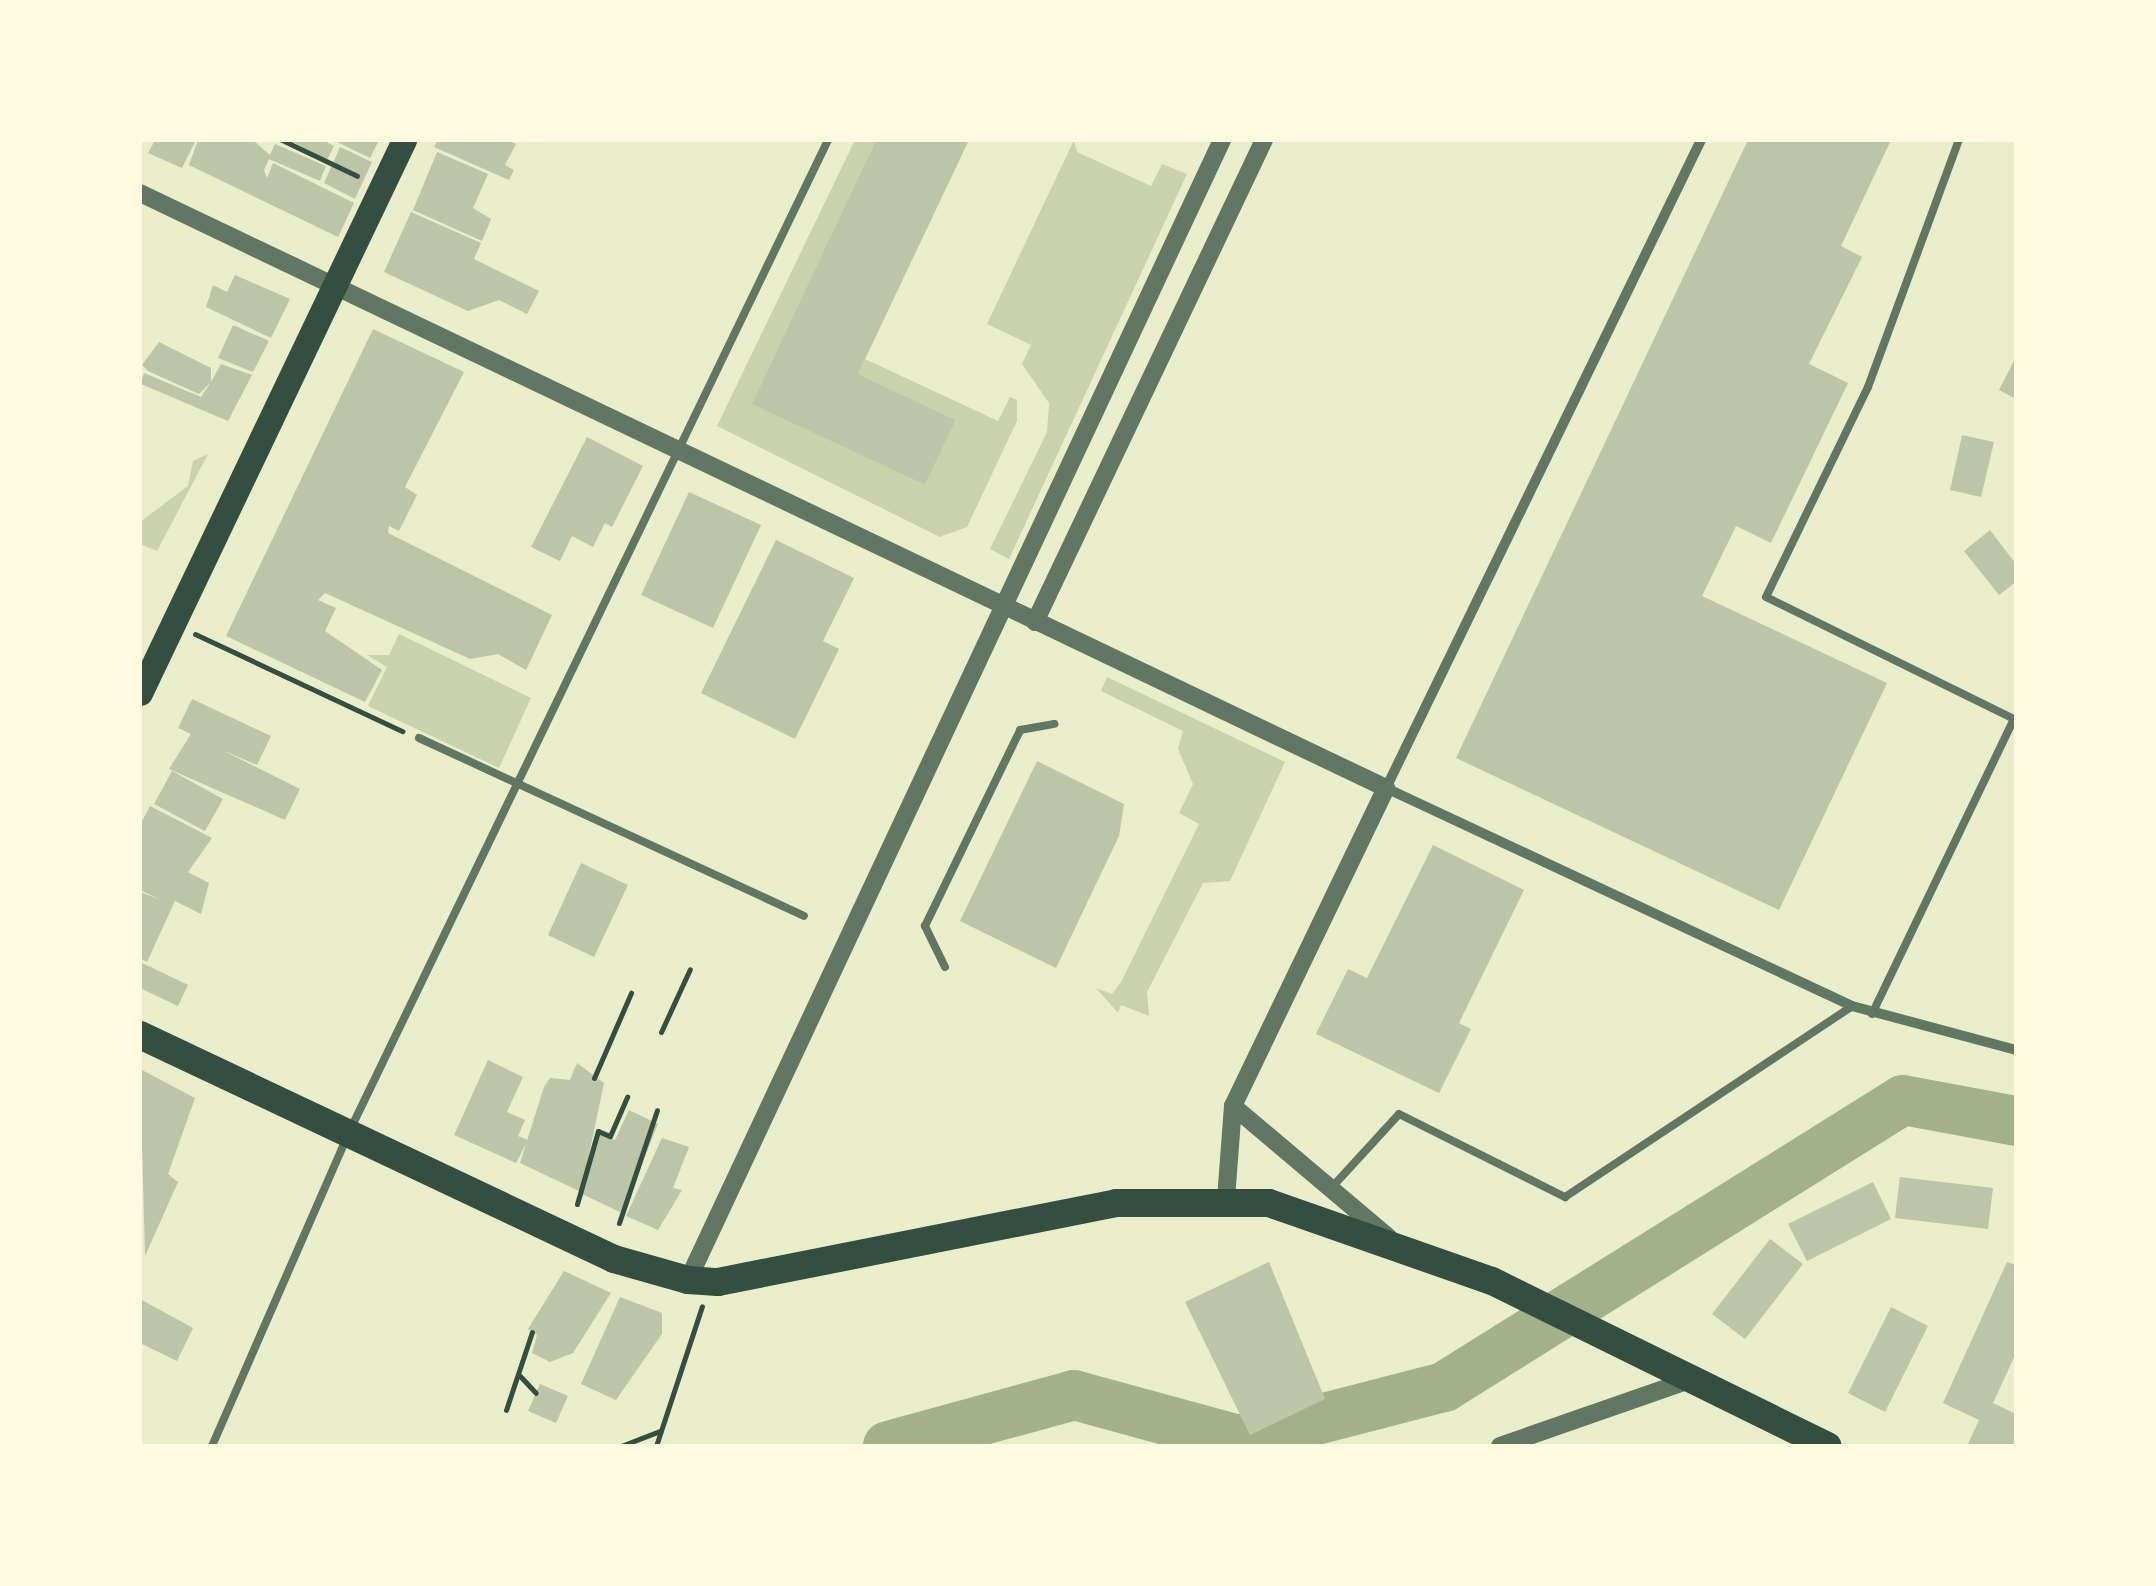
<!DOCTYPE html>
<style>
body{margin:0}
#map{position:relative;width:2156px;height:1586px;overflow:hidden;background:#e9edc9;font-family:Ubuntu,sans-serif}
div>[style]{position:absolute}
.green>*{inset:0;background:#cad2ad}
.river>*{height:50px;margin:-25px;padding:0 25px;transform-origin:25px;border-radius:25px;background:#a3b18a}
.building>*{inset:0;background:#bcc5a7}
.path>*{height:5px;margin:-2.5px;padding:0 2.5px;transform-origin:2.5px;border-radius:2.5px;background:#344e41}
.service>*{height:8px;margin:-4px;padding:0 4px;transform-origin:4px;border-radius:4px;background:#617663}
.minor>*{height:10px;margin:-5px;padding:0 5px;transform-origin:5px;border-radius:5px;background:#617663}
.tertiary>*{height:18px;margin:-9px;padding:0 9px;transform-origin:9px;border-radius:9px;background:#617663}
.primary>*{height:25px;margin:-12.5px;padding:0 12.5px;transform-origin:12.5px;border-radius:12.5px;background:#344e41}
.trunk>*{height:28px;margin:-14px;padding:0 14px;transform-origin:14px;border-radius:14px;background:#344e41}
span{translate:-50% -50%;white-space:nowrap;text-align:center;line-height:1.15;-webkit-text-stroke:8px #fefae0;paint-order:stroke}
.frame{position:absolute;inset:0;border:142px solid #fefae0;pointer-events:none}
</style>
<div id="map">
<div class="green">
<i style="clip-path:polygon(855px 140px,876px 140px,753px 404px,925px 485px,956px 420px,858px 374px,865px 359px,998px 421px,1010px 397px,1017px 400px,1017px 421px,967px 527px,940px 537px,717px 426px)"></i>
<i style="clip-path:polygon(1074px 140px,1077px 152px,1151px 186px,1162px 164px,1187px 174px,1009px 559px,990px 549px,1047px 432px,1049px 403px,1022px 364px,1031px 345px,987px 324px)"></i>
<i style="clip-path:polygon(208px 454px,157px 551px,140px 544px,140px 522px,188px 486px,193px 461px)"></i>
<i style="clip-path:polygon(399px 634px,531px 698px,499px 768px,368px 706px,387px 667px,367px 655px,389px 655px)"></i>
<i style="clip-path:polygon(1107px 677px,1285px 762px,1230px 881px,1203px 883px,1147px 992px,1149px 1016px,1121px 1005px,1118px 1013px,1096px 988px,1112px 994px,1121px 982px,1199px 824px,1179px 813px,1193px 784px,1178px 749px,1183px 731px,1101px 691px)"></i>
</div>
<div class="river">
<i style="left:888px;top:1446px;width:193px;rotate:-15.3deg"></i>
<i style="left:1074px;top:1395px;width:171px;rotate:15.3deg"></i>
<i style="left:1239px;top:1440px;width:212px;rotate:-14.5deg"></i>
<i style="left:1444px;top:1387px;width:541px;rotate:-32.02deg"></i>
<i style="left:1903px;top:1100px;width:115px;rotate:10.5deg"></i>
</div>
<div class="building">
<i style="clip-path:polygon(155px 140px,196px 140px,182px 168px,148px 153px)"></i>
<i style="clip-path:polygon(198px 140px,253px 140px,270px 155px,275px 144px,326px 166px,320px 181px,269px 159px,264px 170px,267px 178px,273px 163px,354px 203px,338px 237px,189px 165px)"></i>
<i style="clip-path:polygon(289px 140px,323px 140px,334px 146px,327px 160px)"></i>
<i style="clip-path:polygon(333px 140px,379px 140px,370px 158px)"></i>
<i style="clip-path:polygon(438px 140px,506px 140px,516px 144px,505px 165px,514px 170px,509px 180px,434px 147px)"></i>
<i style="clip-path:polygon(876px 140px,969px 140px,858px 374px,956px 420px,925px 485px,752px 404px)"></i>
<i style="clip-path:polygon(1748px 140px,1891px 140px,1841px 246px,1862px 257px,1809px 364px,1848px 383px,1771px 543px,1736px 526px,1702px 596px,1887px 683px,1779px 910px,1456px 758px)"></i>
<i style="clip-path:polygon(340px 147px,372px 162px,355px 199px,324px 183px)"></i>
<i style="clip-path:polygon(437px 152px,488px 174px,473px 208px,491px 219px,482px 241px,413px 210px)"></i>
<i style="clip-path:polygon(411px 212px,481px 243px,474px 259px,539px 291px,527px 314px,499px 300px,468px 311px,384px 272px)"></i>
<i style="clip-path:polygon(235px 275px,290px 299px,271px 338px,206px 307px,213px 285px,227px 292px)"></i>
<i style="clip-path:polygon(233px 325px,269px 341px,253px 372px,218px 358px)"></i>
<i style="clip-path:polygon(373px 329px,464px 372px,405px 487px,417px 495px,399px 531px,389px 526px,388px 533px,552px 615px,526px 670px,498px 654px,470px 659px,325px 593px,318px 600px,336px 608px,325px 631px,382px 670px,365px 702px,226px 636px)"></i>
<i style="clip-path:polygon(159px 342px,211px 368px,211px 382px,221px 364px,252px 375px,228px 421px,141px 384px,144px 373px,201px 397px,211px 382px,199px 394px,148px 371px,142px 365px)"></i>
<i style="clip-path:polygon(2016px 357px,2016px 399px,1999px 390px)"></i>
<i style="clip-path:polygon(1962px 435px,1994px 442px,1981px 497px,1950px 490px)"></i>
<i style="clip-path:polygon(587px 437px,643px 466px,612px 527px,605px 523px,593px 547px,572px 536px,560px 561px,531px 547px)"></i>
<i style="clip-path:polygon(689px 492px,761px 525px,713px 628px,641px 595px)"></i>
<i style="clip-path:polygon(1990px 530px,2016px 564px,2016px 582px,1999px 595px,1964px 551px)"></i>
<i style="clip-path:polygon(776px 540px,854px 578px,823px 641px,839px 649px,795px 739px,701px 693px)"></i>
<i style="clip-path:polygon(192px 699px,271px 736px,257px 765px,222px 750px,300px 789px,285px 820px,169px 769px,191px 734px,178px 728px)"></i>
<i style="clip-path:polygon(1037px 761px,1124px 804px,1119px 836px,1056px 968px,960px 921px)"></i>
<i style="clip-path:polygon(172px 771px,223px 799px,205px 831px,154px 804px)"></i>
<i style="clip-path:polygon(150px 806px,212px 838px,188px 872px,209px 883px,201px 914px,175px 901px,147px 962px,140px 958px,140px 892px,161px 900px,140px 890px,140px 825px)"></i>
<i style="clip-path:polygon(1433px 845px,1524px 890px,1459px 1023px,1471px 1029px,1439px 1093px,1316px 1034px,1348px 969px,1367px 978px)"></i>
<i style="clip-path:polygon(581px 863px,628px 885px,594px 957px,548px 935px)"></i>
<i style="clip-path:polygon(140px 962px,188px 985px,178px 1006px,140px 988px)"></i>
<i style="clip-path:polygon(488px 1060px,523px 1077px,507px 1112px,525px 1120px,518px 1136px,528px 1140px,516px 1163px,454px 1135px)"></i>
<i style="clip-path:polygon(577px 1063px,604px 1083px,581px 1192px,520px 1163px,544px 1087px,550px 1078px,570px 1080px)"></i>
<i style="clip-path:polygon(140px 1069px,195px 1098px,168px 1174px,178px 1182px,145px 1256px)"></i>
<i style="clip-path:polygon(629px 1110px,658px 1124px,622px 1213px,582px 1194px,597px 1133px,615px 1140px)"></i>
<i style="clip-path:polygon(662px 1138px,689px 1147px,673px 1188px,682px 1190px,658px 1230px,626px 1216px)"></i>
<i style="clip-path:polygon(1900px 1177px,1993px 1188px,1988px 1229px,1895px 1218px)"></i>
<i style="clip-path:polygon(1873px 1182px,1891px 1219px,1807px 1261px,1788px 1224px)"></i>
<i style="clip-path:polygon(1770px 1239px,1803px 1264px,1745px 1339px,1712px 1314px)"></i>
<i style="clip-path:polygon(1269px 1262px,1325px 1399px,1250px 1435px,1185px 1302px)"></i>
<i style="clip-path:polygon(2007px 1262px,2016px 1265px,2016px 1353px,1993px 1403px,2016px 1414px,2016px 1446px,1967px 1446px,1979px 1420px,1943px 1403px)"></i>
<i style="clip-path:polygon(564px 1271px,611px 1293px,573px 1353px,550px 1362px,532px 1353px,537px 1335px,528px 1329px)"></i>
<i style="clip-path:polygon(620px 1297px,662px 1313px,662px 1334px,616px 1400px,581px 1384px)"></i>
<i style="clip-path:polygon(140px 1299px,193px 1328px,177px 1361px,140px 1343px)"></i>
<i style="clip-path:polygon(1891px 1307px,1928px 1326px,1885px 1412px,1848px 1393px)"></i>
<i style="clip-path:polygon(540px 1384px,568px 1396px,556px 1423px,528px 1411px)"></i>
</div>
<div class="path">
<i style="left:282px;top:140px;width:83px;rotate:25.6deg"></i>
<i style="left:195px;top:634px;width:229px;rotate:25.1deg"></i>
<i style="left:661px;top:1032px;width:69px;rotate:-65.3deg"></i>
<i style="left:594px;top:1078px;width:93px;rotate:-66.5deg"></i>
<i style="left:577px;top:1204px;width:76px;rotate:-74deg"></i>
<i style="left:598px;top:1131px;width:13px;rotate:23deg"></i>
<i style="left:610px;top:1136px;width:43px;rotate:-66.4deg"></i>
<i style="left:619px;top:1223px;width:119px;rotate:-71.4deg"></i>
<i style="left:520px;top:1376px;width:23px;rotate:47deg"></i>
<i style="left:506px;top:1410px;width:82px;rotate:-71.6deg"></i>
<i style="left:621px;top:1446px;width:42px;rotate:-21deg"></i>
<i style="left:656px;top:1446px;width:147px;rotate:-71.8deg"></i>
</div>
<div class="service">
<i style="left:419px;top:738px;width:424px;rotate:24.8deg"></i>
<i style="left:945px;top:967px;width:46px;rotate:-116deg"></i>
<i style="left:925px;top:926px;width:218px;rotate:-64.1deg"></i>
<i style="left:1020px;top:730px;width:35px;rotate:-10deg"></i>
<i style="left:1872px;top:1014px;width:327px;rotate:-64.3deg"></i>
<i style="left:2014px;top:719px;width:276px;rotate:-153.8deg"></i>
<i style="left:1766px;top:597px;width:233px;rotate:-64.1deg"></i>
<i style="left:1868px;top:387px;width:263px;rotate:-69.8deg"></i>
<i style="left:352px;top:1126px;width:1095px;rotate:-64.23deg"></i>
<i style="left:1334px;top:1185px;width:96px;rotate:-47.5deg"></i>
<i style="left:1399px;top:1114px;width:186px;rotate:26.6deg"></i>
<i style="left:1565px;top:1197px;width:345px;rotate:-33.6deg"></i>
<i style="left:212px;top:1446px;width:335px;rotate:-66.4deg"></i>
</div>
<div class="minor">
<i style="left:1701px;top:140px;width:721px;rotate:115.92deg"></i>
<i style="left:1386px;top:788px;width:514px;rotate:25.07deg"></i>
<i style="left:1852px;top:1006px;width:170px;rotate:15deg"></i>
</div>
<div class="tertiary">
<i style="left:140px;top:193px;width:1381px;rotate:25.53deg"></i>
<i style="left:1386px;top:788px;width:353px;rotate:115.7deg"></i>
<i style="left:1233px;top:1106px;width:93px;rotate:94.3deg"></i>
<i style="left:1035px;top:622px;width:534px;rotate:-64.59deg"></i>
<i style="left:1233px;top:1106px;width:204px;rotate:40.2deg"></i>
<i style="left:688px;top:1280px;width:1259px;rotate:-64.9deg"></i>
<i style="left:1500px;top:1446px;width:203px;rotate:-19.2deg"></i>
</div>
<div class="primary">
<i style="left:140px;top:693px;width:613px;rotate:-64.48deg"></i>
</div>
<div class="trunk">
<i style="left:140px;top:1035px;width:524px;rotate:25.29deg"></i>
<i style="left:614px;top:1259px;width:77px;rotate:15.8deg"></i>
<i style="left:688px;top:1280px;width:30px;rotate:4deg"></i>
<i style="left:718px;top:1282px;width:406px;rotate:-11.2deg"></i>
<i style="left:1116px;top:1203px;width:153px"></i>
<i style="left:1269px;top:1203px;width:236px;rotate:19.3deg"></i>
<i style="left:1492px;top:1281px;width:374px;rotate:26.2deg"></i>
</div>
<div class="frame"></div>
</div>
